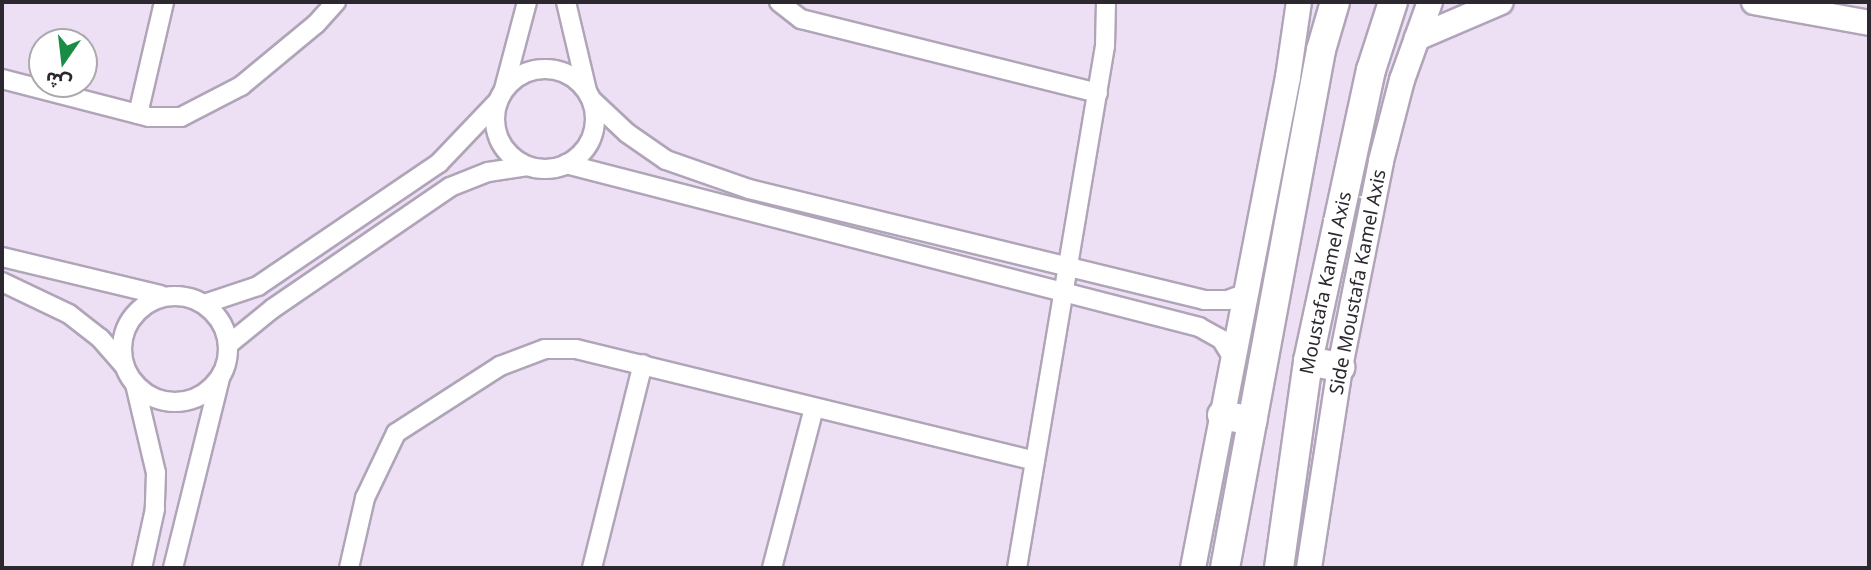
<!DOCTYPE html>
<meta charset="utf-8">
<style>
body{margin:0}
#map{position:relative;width:1871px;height:570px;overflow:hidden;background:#ede0f5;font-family:"Noto Sans","Noto Sans Arabic",sans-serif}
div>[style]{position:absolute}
.roads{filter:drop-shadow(2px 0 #b0a5b8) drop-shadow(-2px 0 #b0a5b8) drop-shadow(0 2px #b0a5b8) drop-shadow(0 -2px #b0a5b8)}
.street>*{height:18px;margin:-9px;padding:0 9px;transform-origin:9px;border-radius:9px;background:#fff}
.street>.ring{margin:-9px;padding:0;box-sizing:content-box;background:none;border:18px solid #fff;border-radius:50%}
.secondary>*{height:24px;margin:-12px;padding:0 12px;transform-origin:12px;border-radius:12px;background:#fff}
.primary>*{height:28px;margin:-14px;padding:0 14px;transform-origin:14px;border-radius:14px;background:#fff}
span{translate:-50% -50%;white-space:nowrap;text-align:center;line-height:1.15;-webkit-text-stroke:6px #fff;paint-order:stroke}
.street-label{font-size:19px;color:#2d2830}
.frame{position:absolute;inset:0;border:4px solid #2d2830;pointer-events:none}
.north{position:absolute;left:28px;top:28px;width:70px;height:70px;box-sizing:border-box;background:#fff;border:2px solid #aba9ac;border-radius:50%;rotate:194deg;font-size:19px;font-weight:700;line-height:28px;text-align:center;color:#2d2830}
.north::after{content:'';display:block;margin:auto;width:24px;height:32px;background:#198c45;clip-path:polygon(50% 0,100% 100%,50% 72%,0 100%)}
</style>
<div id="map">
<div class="roads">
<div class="street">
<i style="left:566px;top:2px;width:91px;rotate:76.7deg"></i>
<i style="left:779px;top:2px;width:28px;rotate:38deg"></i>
<i style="left:801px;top:19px;width:306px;rotate:14deg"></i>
<i class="ring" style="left:495px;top:69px;width:82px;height:82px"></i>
<i style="left:2px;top:79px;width:152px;rotate:14.5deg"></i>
<i style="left:149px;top:117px;width:32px"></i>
<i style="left:181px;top:117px;width:68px;rotate:-27.3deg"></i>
<i style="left:241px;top:86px;width:97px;rotate:-39.6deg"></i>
<i style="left:316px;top:24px;width:30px;rotate:-48deg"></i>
<i style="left:504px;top:89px;width:90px;rotate:-75.2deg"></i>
<i style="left:592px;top:100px;width:48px;rotate:43.3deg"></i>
<i style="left:627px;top:133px;width:47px;rotate:34.7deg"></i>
<i style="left:666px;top:160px;width:88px;rotate:19.3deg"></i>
<i style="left:749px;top:189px;width:468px;rotate:13.7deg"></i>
<i style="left:1204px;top:300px;width:24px"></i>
<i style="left:1228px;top:300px;width:19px;rotate:-21deg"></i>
<i style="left:138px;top:114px;width:115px;rotate:-76.9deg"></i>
<i style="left:566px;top:164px;width:654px;rotate:14.44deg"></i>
<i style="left:1199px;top:327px;width:25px;rotate:29deg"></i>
<i style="left:1221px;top:339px;width:22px;rotate:58deg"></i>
<i style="left:2px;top:257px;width:163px;rotate:13.5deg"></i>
<i style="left:2px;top:282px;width:74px;rotate:25.5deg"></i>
<i style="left:69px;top:314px;width:39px;rotate:38deg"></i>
<i style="left:100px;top:338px;width:37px;rotate:49deg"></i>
<i class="ring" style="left:122px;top:296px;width:88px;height:88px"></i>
<i style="left:204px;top:304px;width:57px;rotate:-18.4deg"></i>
<i style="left:258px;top:286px;width:219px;rotate:-34.2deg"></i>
<i style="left:439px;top:163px;width:86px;rotate:-46.4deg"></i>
<i style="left:229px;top:344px;width:55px;rotate:-39.1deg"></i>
<i style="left:272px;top:309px;width:216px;rotate:-34.4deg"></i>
<i style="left:450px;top:187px;width:41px;rotate:-21.5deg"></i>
<i style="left:488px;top:172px;width:40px;rotate:-8.5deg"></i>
<i style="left:135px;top:384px;width:91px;rotate:76.7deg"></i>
<i style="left:156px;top:473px;width:36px;rotate:92deg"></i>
<i style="left:155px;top:509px;width:60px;rotate:102.4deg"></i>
<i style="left:173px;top:568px;width:196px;rotate:-76.1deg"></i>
<i style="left:349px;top:568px;width:72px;rotate:-77.1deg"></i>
<i style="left:365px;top:498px;width:72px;rotate:-64.5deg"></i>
<i style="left:396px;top:433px;width:124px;rotate:-32.8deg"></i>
<i style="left:500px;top:366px;width:48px;rotate:-20.7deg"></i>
<i style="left:545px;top:349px;width:31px"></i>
<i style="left:576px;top:349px;width:472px;rotate:13.7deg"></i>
<i style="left:592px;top:568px;width:210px;rotate:-76deg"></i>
<i style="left:772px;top:568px;width:165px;rotate:-75.3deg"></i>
<i style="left:1017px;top:568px;width:529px;rotate:-80.43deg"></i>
<i style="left:1105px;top:46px;width:44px;rotate:-88.7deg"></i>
</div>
<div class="secondary">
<i style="left:1754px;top:2px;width:117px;rotate:10.3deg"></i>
<i style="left:1417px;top:38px;width:91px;rotate:-23.2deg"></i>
<i style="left:1193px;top:568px;width:500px;rotate:-79.05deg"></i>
<i style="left:1288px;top:77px;width:76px;rotate:-81.7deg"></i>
<i style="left:1309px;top:568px;width:203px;rotate:-81.2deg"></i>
<i style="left:1340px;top:367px;width:210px;rotate:-78.7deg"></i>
<i style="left:1381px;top:161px;width:84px;rotate:-75.5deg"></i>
<i style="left:1402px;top:80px;width:83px;rotate:-70.3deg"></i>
</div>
<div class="primary">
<i style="left:1308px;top:361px;width:33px;rotate:11deg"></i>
<i style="left:1222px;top:415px;width:31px;rotate:11deg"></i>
<i style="left:1225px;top:568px;width:527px;rotate:-79.5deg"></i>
<i style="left:1321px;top:50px;width:50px;rotate:-73.7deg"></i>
<i style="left:1279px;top:568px;width:209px;rotate:-82deg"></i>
<i style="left:1308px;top:361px;width:298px;rotate:-77.8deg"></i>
<i style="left:1371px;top:70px;width:71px;rotate:-72.1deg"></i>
</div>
</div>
<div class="street-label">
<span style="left:1358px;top:282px;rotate:-79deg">Side Moustafa Kamel Axis</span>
<span style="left:1326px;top:283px;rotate:-78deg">Moustafa Kamel Axis</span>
</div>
<div class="frame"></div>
<div class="north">ش</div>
</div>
